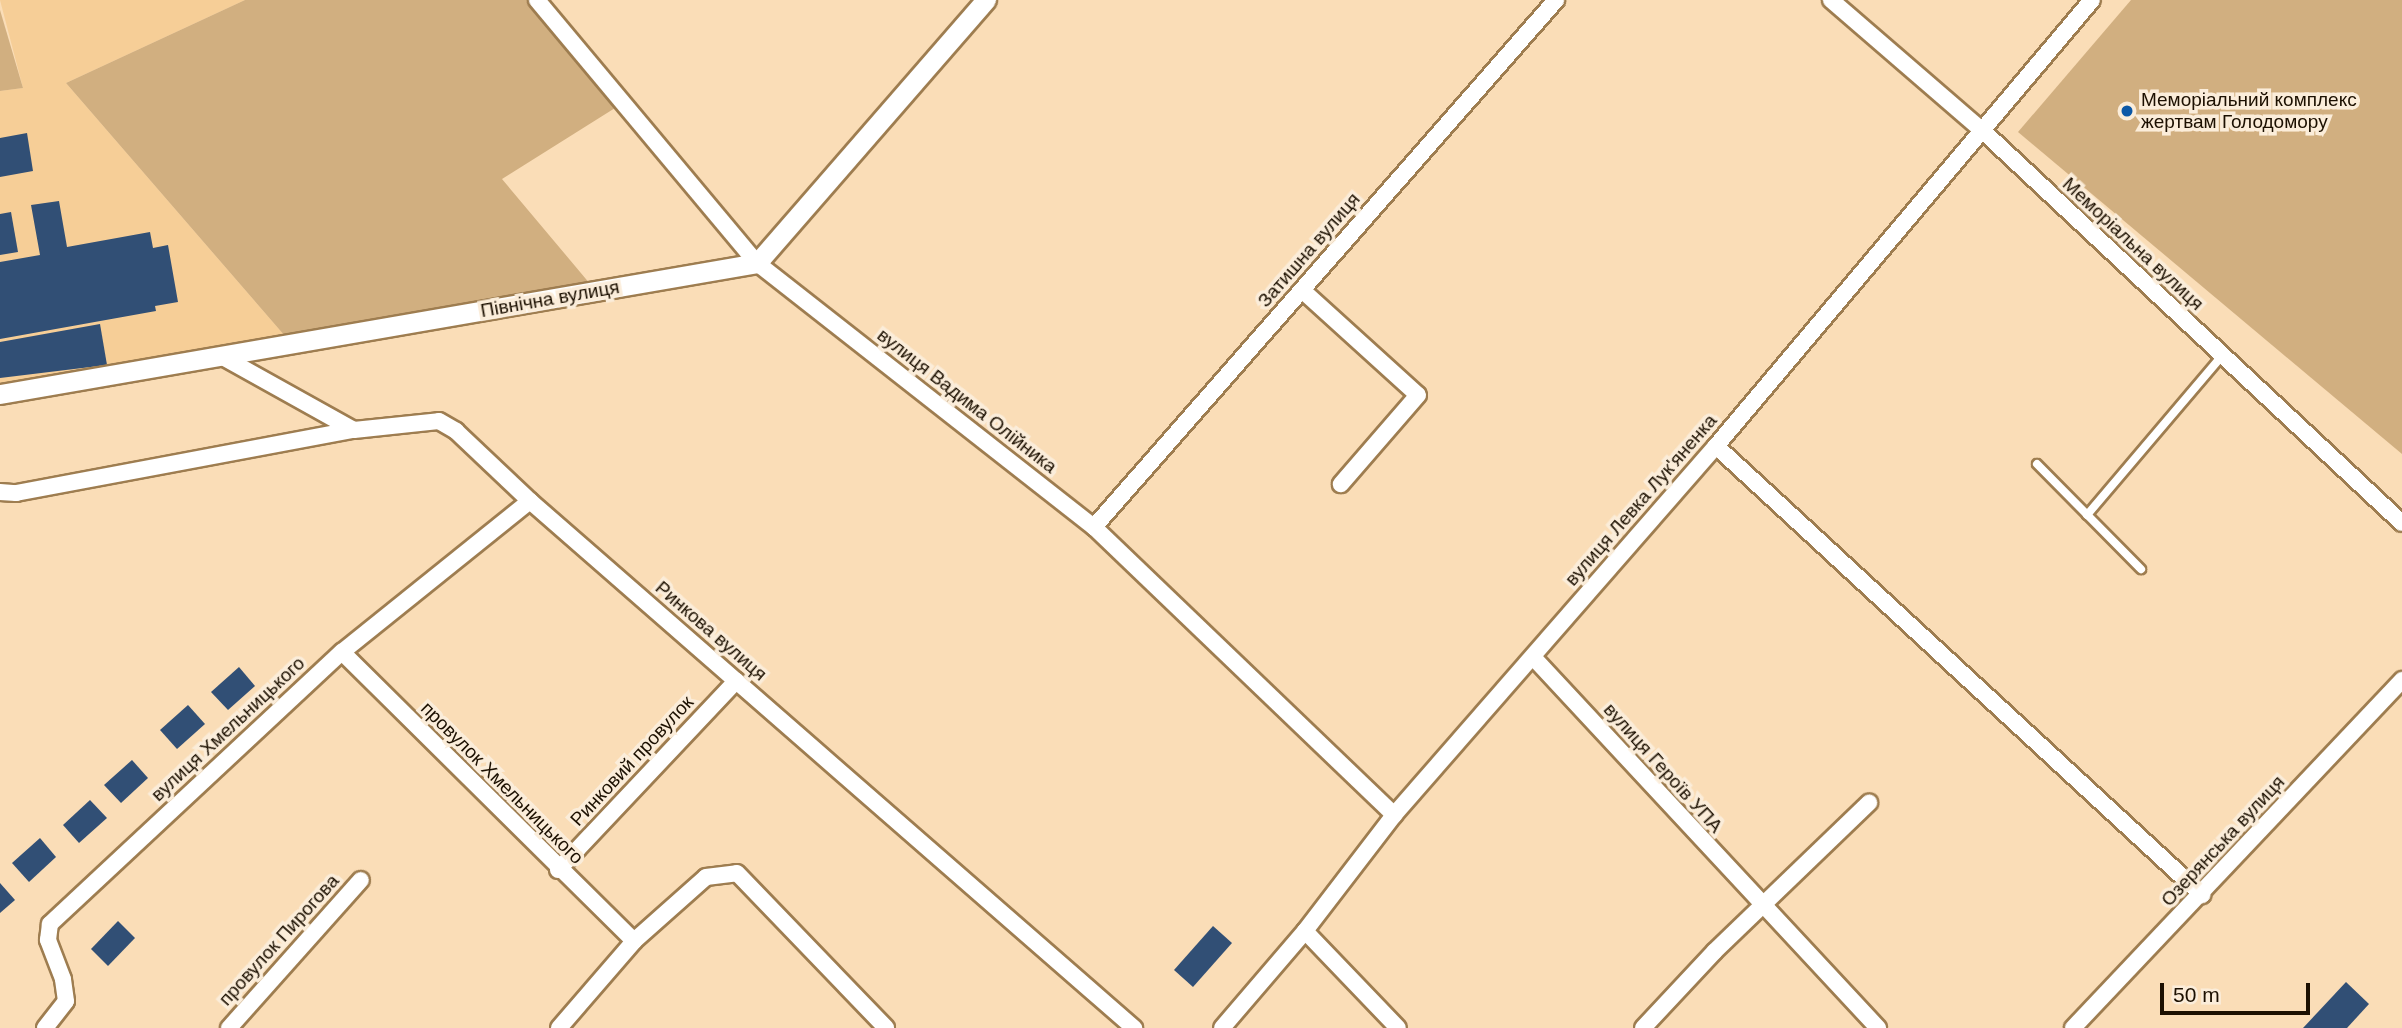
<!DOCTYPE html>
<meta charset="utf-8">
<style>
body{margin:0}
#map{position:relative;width:2402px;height:1028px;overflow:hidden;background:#faddb7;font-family:Arial,sans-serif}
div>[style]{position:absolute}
.built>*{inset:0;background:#f6ce97}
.green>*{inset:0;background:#d1af80}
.building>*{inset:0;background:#314f75}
.roads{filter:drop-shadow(2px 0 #9e7d50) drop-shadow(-2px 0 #9e7d50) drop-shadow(0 2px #9e7d50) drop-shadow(0 -2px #9e7d50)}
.service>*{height:8px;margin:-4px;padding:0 4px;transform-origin:4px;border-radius:4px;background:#fff}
.minor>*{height:16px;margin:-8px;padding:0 8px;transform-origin:8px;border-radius:8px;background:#fff}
.tertiary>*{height:19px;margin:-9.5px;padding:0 9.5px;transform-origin:9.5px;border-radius:9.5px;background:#fff}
.dots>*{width:19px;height:19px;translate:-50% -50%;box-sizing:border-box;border:4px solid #fbedda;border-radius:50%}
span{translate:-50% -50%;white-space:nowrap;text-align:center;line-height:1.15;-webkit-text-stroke:7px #fbedda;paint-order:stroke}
.poi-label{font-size:19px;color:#1c1001}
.left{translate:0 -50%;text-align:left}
.street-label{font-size:19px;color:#1c1001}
.scale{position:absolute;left:2160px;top:983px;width:150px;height:32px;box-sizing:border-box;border:4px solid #1c1001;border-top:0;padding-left:9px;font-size:21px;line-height:24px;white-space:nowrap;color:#1c1001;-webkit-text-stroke:5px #fbedda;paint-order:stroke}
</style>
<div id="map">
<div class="built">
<i style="clip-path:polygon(0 0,245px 0,66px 83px,291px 343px,0 394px,0 91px,23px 88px)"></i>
</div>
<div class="green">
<i style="clip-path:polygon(245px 0,536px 0,623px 103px,502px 179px,596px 291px,291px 343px,66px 83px)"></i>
<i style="clip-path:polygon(2131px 0,2402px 0,2402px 454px,2018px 132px)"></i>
<i style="clip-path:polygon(0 10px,23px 88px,0 91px)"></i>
</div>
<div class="building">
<i style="clip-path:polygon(27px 133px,33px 171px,0 177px,0 138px)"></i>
<i style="clip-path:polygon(59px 201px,67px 247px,150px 232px,153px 248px,168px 245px,178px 302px,155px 306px,156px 311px,0 339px,0 262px,40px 255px,31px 205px)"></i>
<i style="clip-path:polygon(11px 212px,18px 252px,0 255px,0 214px)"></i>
<i style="clip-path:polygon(100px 324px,107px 365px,0 378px,0 342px)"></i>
<i style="clip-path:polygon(239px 667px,255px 686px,228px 710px,211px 692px)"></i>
<i style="clip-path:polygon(188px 705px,205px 724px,177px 749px,160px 730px)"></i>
<i style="clip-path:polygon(132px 760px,148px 778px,121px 803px,104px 785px)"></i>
<i style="clip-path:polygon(90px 800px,107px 818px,79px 843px,63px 825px)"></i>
<i style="clip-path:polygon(40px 838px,56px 857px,29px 882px,12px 863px)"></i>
<i style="clip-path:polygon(0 883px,15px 900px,0 913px)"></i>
<i style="clip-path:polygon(118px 921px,135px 938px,108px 966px,91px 949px)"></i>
<i style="clip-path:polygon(1213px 926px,1232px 943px,1193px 987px,1174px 970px)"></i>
<i style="clip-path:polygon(2346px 982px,2369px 1004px,2347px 1028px,2303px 1028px)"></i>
</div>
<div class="roads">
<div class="service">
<i style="left:2037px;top:464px;width:148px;rotate:45.3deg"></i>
<i style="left:2087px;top:515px;width:207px;rotate:-49.7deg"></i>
</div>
<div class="minor">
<i style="left:537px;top:0;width:343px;rotate:50.1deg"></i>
<i style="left:757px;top:263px;width:428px;rotate:38.1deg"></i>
<i style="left:1094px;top:527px;width:416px;rotate:43.8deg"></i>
<i style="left:1831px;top:0;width:202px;rotate:40.8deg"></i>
<i style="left:1984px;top:132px;width:572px;rotate:43.09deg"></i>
<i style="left:1302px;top:290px;width:156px;rotate:42.2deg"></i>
<i style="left:1418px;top:395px;width:118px;rotate:130.9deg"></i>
<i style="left:221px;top:356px;width:152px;rotate:29.1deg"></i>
<i style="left:354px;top:430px;width:85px;rotate:-6deg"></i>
<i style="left:439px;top:421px;width:20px;rotate:30deg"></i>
<i style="left:456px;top:431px;width:102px;rotate:43.4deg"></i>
<i style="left:530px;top:501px;width:802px;rotate:41.11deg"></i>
<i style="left:1716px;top:446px;width:662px;rotate:42.73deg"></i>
<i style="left:0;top:492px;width:16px;rotate:4deg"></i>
<i style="left:16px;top:493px;width:344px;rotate:-10.6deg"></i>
<i style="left:1094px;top:527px;width:701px;rotate:-48.76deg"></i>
<i style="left:342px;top:652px;width:411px;rotate:44.7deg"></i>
<i style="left:1533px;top:657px;width:507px;rotate:47.08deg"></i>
<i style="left:558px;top:870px;width:260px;rotate:-46.7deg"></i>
<i style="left:1305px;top:931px;width:134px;rotate:46.2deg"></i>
<i style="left:45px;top:1028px;width:34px;rotate:-52deg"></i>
<i style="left:66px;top:1001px;width:22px;rotate:-98deg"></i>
<i style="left:63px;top:979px;width:42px;rotate:-111deg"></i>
<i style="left:48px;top:940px;width:16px;rotate:-83deg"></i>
<i style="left:50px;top:924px;width:399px;rotate:-43deg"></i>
<i style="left:342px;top:652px;width:241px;rotate:-38.8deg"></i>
<i style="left:229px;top:1028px;width:198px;rotate:-48.3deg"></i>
<i style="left:559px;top:1028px;width:115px;rotate:-49.2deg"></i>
<i style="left:634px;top:941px;width:96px;rotate:-41.6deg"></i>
<i style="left:706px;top:877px;width:31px;rotate:-7deg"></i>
<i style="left:737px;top:873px;width:215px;rotate:46.1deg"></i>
<i style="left:1222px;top:1028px;width:128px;rotate:-49.4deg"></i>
<i style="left:1305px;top:931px;width:146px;rotate:-52.5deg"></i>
<i style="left:1394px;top:815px;width:490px;rotate:-48.9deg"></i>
<i style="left:1716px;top:446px;width:583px;rotate:-49.87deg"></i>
<i style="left:1643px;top:1028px;width:105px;rotate:-46.9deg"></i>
<i style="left:1715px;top:951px;width:214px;rotate:-43.9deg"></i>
<i style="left:2073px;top:1028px;width:479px;rotate:-46.6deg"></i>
</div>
<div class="tertiary">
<i style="left:0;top:394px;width:768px;rotate:-9.82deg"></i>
<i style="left:757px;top:263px;width:349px;rotate:-49deg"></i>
</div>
</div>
<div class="dots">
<i style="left:2127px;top:111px;background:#0b58a7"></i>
</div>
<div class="poi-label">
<span class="left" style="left:2141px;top:111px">Меморіальний комплекс<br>жертвам Голодомору</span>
</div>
<div class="street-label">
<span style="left:2133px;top:244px;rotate:43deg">Меморіальна вулиця</span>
<span style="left:1309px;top:250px;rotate:-49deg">Затишна вулиця</span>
<span style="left:550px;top:299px;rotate:-10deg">Північна вулиця</span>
<span style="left:967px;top:401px;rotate:38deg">вулиця Вадима Олійника</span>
<span style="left:1641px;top:500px;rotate:-49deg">вулиця Левка Лук'яненка</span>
<span style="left:711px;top:631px;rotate:41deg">Ринкова вулиця</span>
<span style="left:228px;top:729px;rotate:-43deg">вулиця Хмельницького</span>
<span style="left:632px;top:761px;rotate:-47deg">Ринковий провулок</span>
<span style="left:1663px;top:768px;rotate:48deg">вулиця Героїв УПА</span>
<span style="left:502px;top:783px;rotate:45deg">провулок Хмельницького</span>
<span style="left:2223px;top:841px;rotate:-47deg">Озерянська вулиця</span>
<span style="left:279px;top:940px;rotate:-48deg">провулок Пирогова</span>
</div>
<div class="scale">50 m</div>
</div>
